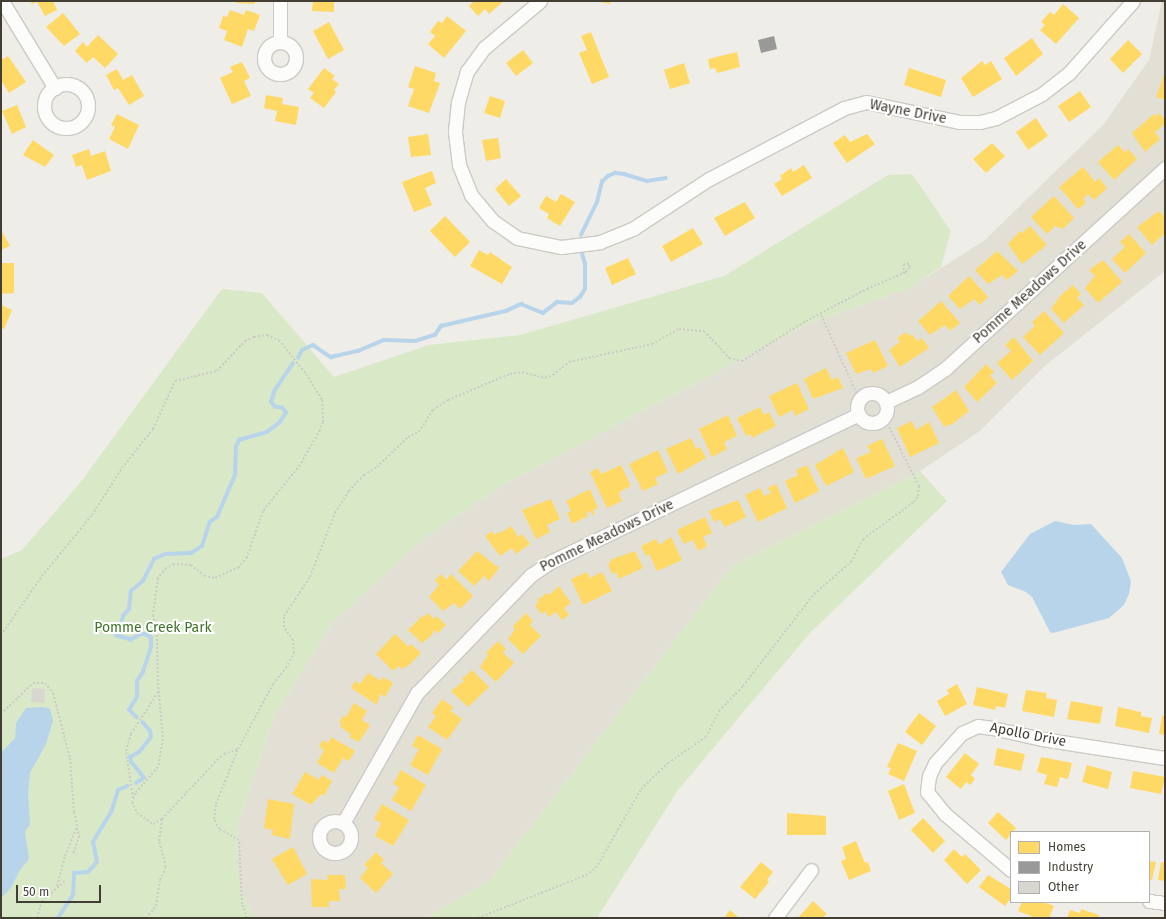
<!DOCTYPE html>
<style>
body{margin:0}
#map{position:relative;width:1166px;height:919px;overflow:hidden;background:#eeede7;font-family:"Fira Sans",sans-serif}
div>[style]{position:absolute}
.residential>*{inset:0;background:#e2dfd4}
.green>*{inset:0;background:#d9e9c7}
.water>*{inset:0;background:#b8d4eb}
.homes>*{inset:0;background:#ffd966}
.industry>*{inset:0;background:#999}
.stream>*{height:3.5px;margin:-1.75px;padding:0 1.75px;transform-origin:1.75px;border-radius:1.75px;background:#b8d4eb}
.building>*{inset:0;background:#d8d6d0}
.path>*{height:2px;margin-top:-1px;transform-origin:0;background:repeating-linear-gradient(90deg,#cccbc6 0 2px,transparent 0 4px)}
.roads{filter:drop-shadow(1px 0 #cccac5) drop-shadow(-1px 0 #cccac5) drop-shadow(0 1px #cccac5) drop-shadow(0 -1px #cccac5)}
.minor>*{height:13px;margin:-6.5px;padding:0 6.5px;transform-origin:6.5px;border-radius:6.5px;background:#fcfcfb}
.minor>.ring{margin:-6.5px;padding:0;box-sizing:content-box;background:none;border:13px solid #fcfcfb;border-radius:50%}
span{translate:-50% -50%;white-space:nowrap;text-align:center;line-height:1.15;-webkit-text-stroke:4px #fff;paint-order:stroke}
.street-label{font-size:14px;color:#433e34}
.park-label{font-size:14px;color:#40732a}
.frame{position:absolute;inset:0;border:2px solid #433e34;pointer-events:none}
.legend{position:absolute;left:1010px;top:831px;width:140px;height:72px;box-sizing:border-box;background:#fff;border:1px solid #b4b2ae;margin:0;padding:5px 7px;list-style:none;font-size:12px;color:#433e34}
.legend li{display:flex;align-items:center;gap:8px;height:20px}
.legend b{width:20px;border:1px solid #b4b2ae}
.scale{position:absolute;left:16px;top:885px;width:85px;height:18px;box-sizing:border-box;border:2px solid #433e34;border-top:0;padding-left:5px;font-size:12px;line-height:14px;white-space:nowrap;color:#433e34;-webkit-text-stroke:3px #fff;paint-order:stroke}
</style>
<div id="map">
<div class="residential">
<i style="clip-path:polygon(1162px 1px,1165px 1px,1165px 271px,1046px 365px,980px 431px,920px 471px,732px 566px,489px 881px,426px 918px,255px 918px,241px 892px,237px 864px,238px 823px,274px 716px,333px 622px,424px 538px,503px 485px,808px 324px,910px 288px,985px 240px,1103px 125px,1149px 60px)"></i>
</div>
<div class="green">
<i style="clip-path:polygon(912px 174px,951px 231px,941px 267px,910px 288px,808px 324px,503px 485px,424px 538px,333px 622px,274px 716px,238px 823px,237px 864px,241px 892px,255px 918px,1px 918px,1px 559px,22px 550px,80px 483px,222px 289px,262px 293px,334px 377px,429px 345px,520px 335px,724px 276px,888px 175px)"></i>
<i style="clip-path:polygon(920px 471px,947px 501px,810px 633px,678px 790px,597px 918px,426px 918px,489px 881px,732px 566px)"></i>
</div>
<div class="water">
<i style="clip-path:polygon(1055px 521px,1074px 525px,1091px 524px,1122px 558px,1131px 581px,1129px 594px,1124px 605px,1109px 618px,1053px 633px,1050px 632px,1032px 597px,1026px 592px,1008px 585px,1001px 572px,1030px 534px)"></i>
<i style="clip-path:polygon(43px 707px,50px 709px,53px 721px,46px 744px,30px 773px,28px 794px,30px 824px,25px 832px,29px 859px,20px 870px,11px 888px,1px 898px,1px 753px,15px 738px,16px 723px,26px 708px)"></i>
</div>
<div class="homes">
<i style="clip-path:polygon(30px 1px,53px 1px,57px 10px,45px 16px,37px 2px,32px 4px)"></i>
<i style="clip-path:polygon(236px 1px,255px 1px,255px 4px,236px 3px)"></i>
<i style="clip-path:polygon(313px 1px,334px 1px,334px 12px,312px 11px)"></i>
<i style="clip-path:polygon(474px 1px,504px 1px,489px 14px,485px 9px,478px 16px,469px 6px)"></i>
<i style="clip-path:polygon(595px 1px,610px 1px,610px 4px)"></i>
<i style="clip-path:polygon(1063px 4px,1079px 18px,1056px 44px,1040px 30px,1045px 25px,1041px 22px,1050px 12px,1054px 15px)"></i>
<i style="clip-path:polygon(230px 10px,244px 15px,246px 10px,260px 15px,254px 31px,248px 29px,242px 47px,224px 40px,227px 31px,219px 28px,223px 16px,227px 17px)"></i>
<i style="clip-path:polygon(63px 13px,80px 34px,64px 46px,46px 27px)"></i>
<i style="clip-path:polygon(447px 16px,466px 31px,444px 58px,428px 44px,435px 36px,430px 32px,438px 21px,442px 23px)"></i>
<i style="clip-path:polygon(329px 22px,344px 50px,328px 59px,313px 31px)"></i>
<i style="clip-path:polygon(591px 32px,609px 77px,592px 84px,579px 53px,587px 50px,581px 36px)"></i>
<i style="clip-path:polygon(98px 35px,118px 54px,105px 68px,93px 57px,87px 63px,75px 51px,83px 42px,87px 47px)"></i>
<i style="clip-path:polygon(1032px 38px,1043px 54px,1016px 76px,1004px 58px)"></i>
<i style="clip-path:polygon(1128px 40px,1142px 54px,1123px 73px,1110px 59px)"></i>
<i style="clip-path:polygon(523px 50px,533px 63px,516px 76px,506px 63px)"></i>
<i style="clip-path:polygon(737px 52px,740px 67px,717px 73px,715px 68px,710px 69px,708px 59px)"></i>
<i style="clip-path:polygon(8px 56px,26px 82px,9px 93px,1px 80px,1px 60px)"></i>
<i style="clip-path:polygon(982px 61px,985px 65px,991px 61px,1002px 79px,973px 97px,961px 78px)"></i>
<i style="clip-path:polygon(242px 62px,250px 78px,244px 81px,251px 96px,232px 104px,220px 78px,233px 72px,230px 67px)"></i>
<i style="clip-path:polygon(684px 63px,690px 83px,670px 89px,664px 70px)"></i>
<i style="clip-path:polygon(415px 66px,436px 73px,434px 81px,440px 83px,429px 113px,408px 106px,414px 89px,408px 87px)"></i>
<i style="clip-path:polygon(324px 68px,335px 76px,332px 79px,339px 84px,334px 90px,336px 92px,324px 108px,310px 98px,314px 93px,308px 89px)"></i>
<i style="clip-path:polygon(909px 68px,946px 80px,941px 97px,904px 85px)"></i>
<i style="clip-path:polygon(117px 69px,123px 80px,132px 75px,144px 96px,129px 105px,118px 88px,114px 90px,106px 75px)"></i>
<i style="clip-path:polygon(1165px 72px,1165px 100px,1156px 97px)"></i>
<i style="clip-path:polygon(1080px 91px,1091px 107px,1069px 122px,1058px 106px)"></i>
<i style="clip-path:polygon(266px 95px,283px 98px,282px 104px,299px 107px,296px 125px,275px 121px,277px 111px,264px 108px)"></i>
<i style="clip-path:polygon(490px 96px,505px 101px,500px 118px,484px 113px)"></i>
<i style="clip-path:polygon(17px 105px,26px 127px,12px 134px,2px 111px)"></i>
<i style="clip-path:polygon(1159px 113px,1165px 120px,1165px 124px,1155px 132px,1160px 139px,1145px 152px,1132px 133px,1154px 114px,1156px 116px)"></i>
<i style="clip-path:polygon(117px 114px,139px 125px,128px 149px,109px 139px,115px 127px,111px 125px)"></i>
<i style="clip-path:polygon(1036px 118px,1048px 136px,1028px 150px,1016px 132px)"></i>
<i style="clip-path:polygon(428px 134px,431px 155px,411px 157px,408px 137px)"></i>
<i style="clip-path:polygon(867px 134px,875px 144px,847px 163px,833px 143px,845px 135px,850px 142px)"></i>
<i style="clip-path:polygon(498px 138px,501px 158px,486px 161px,482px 140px)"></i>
<i style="clip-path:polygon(33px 140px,54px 155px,45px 167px,23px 155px)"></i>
<i style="clip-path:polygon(992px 143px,1005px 156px,986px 173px,973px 159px)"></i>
<i style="clip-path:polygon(1118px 145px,1125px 152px,1128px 149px,1137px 159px,1114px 180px,1098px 162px)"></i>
<i style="clip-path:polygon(89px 149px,91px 156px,105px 151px,111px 171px,87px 180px,82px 165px,76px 167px,72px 155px)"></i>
<i style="clip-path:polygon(804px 165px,812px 178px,782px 196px,774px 184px,782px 179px,780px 176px,791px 168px,793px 172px)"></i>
<i style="clip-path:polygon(1083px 167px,1095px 182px,1099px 178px,1107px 188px,1094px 200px,1088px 194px,1083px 199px,1086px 203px,1078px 209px,1059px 187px)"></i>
<i style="clip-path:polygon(432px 171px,436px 183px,425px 188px,432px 205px,414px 212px,402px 182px)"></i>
<i style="clip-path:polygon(506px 179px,521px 196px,509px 206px,495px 189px)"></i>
<i style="clip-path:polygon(561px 194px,575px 202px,560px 226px,547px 218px,549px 214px,539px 208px,546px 196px,556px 202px)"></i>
<i style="clip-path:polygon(1054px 196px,1074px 218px,1063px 229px,1055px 226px,1047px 234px,1031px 217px)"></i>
<i style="clip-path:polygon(745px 202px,755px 218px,725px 236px,714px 218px)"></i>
<i style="clip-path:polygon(1159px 211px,1165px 217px,1163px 223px,1165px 233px,1152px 245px,1137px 227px)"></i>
<i style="clip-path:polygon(445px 216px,470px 242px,455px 257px,430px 231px)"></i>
<i style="clip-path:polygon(1030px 226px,1047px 245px,1022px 264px,1008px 244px,1020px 231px,1022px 233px)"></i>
<i style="clip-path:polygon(693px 228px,703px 244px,671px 262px,662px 246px)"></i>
<i style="clip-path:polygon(1px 230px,10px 246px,1px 250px)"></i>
<i style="clip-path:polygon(1129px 234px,1146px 253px,1125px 273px,1112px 259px,1125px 247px,1120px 242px)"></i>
<i style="clip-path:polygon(479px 250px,488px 255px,490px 252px,512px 267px,502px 284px,470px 266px)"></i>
<i style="clip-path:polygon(997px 251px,1018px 271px,1007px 280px,1002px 275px,988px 284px,975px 270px)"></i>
<i style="clip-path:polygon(628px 258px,636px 274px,612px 285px,605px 268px)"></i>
<i style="clip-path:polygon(1103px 260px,1122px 282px,1098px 303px,1085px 288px,1095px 276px,1089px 270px)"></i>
<i style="clip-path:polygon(1px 263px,14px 263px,14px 293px,1px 294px)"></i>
<i style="clip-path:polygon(969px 276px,988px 297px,980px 305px,974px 299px,960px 309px,948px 296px)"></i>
<i style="clip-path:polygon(1073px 285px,1081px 294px,1077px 298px,1084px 305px,1064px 323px,1051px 309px,1060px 296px)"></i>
<i style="clip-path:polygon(941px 301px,960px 323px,950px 331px,945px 325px,930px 335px,918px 321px)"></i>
<i style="clip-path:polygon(1px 305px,12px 310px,4px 329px,1px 328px)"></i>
<i style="clip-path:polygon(1044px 311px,1064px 333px,1040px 355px,1023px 337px,1035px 326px,1032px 322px)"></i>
<i style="clip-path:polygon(906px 332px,909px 336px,912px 334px,917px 341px,922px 338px,929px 348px,900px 367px,889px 350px,900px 342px,897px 338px)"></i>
<i style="clip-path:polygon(1014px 337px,1033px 361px,1012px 380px,997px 363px,1011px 351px,1005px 345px)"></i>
<i style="clip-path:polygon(875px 340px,888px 366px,873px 373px,871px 369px,856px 374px,846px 353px)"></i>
<i style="clip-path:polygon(986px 364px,994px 372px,990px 376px,997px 383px,977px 402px,964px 387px)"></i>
<i style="clip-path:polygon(826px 368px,832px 380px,838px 377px,843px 388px,813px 399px,804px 379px)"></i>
<i style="clip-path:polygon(797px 383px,809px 409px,795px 416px,793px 410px,779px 417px,769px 396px)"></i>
<i style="clip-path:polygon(956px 390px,969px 411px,951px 425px,950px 424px,944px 427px,932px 407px)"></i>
<i style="clip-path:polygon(760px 407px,764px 415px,769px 412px,776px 426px,752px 438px,750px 434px,746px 436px,737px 418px)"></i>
<i style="clip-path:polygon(728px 415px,737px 436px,724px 442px,727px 449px,712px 457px,699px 429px)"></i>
<i style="clip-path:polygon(912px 421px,916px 430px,929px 422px,939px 443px,910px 457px,897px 428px)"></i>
<i style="clip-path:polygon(691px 438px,696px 449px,700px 447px,706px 458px,678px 474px,666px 449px)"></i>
<i style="clip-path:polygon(882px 439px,895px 466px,866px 479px,856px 458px,871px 452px,867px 446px)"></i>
<i style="clip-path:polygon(843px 448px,854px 472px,826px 486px,815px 465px)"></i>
<i style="clip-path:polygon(658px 450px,668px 472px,655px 478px,658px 484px,643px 491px,629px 464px)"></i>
<i style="clip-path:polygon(621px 465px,631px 486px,621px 491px,619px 494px,622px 501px,607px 508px,590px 472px,598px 468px,601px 474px)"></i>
<i style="clip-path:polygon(807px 465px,819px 491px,795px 503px,785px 481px,798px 475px,796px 470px)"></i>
<i style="clip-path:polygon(776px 484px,787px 508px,758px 522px,745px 495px,760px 488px,764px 496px,771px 493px,768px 488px)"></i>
<i style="clip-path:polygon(590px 489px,598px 508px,593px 510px,595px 514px,592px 515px,591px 511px,586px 513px,588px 516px,572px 524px,567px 513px,571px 511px,566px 501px)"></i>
<i style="clip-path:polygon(551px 499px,560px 519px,547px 525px,550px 532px,536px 539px,522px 510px)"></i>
<i style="clip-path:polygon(738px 500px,746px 517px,725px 527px,720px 519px,714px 522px,709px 511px)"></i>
<i style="clip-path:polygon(705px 517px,712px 533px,703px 537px,707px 546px,698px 551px,693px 540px,684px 544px,677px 530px)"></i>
<i style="clip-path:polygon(511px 526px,518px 537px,522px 534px,530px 544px,516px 554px,512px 548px,500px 556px,485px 536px,492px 531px,495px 535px,500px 531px,501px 533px)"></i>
<i style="clip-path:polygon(671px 537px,682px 560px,657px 571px,649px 554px,646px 556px,641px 546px,656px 539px,659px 545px)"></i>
<i style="clip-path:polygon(477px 551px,499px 568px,489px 581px,484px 576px,474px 586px,458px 571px)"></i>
<i style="clip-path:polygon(635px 551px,643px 568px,619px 579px,616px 572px,612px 574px,608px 564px,611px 562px,610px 560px)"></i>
<i style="clip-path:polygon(587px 572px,590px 578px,602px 572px,612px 591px,583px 605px,571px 579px)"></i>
<i style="clip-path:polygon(441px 574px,446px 580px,451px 574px,473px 596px,460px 609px,454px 603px,443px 611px,429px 597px,439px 585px,435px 580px)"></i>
<i style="clip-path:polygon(559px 586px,571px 603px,564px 608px,569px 615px,562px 620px,556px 612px,549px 617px,545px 611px,541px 614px,535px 605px,539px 602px,537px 600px,547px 593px,549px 595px)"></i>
<i style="clip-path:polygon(428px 613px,434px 619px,436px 616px,446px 625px,438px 633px,434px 630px,432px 635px,422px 643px,408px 630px,422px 616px,424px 617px)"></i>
<i style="clip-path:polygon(526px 613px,533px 621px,530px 625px,541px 636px,523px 654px,508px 639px,515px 629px,513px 626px)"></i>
<i style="clip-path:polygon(395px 634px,409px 647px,411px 644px,421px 653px,409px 665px,402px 669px,398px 666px,393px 671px,376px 654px)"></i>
<i style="clip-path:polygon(498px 641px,506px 649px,503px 653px,514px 663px,496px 682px,480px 667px,488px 655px,486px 653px)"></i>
<i style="clip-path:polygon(472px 670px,489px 687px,468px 707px,451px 691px,464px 681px,462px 679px)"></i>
<i style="clip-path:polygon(368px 673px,381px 681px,383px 677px,393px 683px,385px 697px,380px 694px,377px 705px,351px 688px,355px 681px,360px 684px)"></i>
<i style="clip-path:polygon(957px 684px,967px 704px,945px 716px,937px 701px,949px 694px,947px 690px)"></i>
<i style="clip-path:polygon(977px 687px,1008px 694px,1005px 708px,996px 706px,995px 710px,973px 705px)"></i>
<i style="clip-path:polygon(1026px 690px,1047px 693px,1046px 698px,1057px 700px,1054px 717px,1022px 711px)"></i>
<i style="clip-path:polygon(442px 699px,453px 707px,451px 711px,462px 719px,447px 740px,428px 727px,436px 716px,432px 713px)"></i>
<i style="clip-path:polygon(1071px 701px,1103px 707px,1100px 724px,1067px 719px)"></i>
<i style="clip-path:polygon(354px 703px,367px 711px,362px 720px,370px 725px,359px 742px,349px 737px,351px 734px,340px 727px,342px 724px,339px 722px,343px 716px,346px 717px)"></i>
<i style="clip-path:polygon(1118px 707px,1141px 712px,1141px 716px,1152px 718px,1149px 733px,1115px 726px)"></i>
<i style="clip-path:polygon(919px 713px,936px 726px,922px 745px,905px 732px)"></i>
<i style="clip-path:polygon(1162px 716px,1165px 716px,1165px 735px,1159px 734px)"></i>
<i style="clip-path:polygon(418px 735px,442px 749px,428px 775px,410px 765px,419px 749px,412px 746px)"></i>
<i style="clip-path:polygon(331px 737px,355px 751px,349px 761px,343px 758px,334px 773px,317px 763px,324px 750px,319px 747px,323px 740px,328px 743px)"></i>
<i style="clip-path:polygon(898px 743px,917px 751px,904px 781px,888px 774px,891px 768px,887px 767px)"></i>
<i style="clip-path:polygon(997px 748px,1025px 754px,1021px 771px,994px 765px)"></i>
<i style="clip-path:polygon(965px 753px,979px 764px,971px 775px,975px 779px,970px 785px,966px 782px,961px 789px,946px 777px)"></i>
<i style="clip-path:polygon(1041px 757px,1072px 763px,1068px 779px,1060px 777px,1057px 787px,1044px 784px,1047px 775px,1037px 772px)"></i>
<i style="clip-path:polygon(1087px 765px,1112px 772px,1108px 789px,1082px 782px)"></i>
<i style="clip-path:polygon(401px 770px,426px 785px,411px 811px,392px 800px,399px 787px,393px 784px)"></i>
<i style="clip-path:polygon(1133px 771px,1165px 777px,1161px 794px,1130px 788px)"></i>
<i style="clip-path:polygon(305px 772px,319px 780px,322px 775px,332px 781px,324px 796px,321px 794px,311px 805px,292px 794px)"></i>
<i style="clip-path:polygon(904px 784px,915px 813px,899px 820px,888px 791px)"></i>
<i style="clip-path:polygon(268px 799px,294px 804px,290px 839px,272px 835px,273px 830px,264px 828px)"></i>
<i style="clip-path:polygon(382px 804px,409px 820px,393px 846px,375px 836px,381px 823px,374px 819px)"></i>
<i style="clip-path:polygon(998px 812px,1016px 828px,1006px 840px,988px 823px)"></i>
<i style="clip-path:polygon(787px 813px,826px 816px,826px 835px,787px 835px)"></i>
<i style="clip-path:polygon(923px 818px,945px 841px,933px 853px,911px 830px)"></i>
<i style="clip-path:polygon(856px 841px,865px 863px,868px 862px,871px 871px,849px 880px,841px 861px,846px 859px,842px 847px)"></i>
<i style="clip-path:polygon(293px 847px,307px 874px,288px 885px,272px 859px)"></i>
<i style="clip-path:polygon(954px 849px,962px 857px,965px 854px,981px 870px,967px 884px,944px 860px)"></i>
<i style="clip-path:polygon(376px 852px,384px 860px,381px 863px,393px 874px,376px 893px,360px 878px,368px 868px,364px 865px)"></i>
<i style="clip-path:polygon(1149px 861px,1156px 862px,1152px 880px,1149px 879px)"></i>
<i style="clip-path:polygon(761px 862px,773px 872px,767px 880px,769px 882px,755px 899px,740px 887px)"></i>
<i style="clip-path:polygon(1161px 862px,1165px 863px,1165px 881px,1158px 880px)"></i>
<i style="clip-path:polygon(327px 875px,345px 875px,346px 889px,339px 889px,340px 901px,329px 901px,329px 907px,312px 907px,311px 879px,328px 880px)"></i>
<i style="clip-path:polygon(988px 875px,1011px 889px,1011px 898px,1005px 906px,979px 887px)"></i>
<i style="clip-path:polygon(813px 901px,827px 914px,822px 918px,798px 918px)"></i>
<i style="clip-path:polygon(1022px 902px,1043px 902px,1054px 906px,1049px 918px,1036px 918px,1018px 911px)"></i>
<i style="clip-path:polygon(1081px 909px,1099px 915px,1098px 918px,1067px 918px,1070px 910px,1080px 913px)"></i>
<i style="clip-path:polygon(730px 910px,739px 918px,720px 918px,724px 918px)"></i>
</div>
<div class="industry">
<i style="clip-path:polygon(774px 36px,777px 49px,761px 53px,758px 40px)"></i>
</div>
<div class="stream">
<i style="left:581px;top:235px;width:37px;rotate:-64deg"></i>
<i style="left:597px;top:202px;width:21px;rotate:-76deg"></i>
<i style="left:602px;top:182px;width:8px;rotate:-45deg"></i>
<i style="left:608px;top:176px;width:8px;rotate:-23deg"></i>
<i style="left:615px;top:173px;width:9px;rotate:6deg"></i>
<i style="left:624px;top:174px;width:24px;rotate:17deg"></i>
<i style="left:647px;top:181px;width:19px;rotate:-9deg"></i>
<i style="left:298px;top:358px;width:9px;rotate:-63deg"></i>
<i style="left:302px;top:350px;width:12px;rotate:-24deg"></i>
<i style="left:313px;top:345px;width:22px;rotate:34deg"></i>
<i style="left:331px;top:357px;width:28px;rotate:-13deg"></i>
<i style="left:358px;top:351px;width:28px;rotate:-23deg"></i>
<i style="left:384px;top:340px;width:31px;rotate:2deg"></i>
<i style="left:415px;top:341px;width:21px;rotate:-17deg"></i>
<i style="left:435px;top:335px;width:11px;rotate:-56deg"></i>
<i style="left:441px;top:326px;width:67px;rotate:-13deg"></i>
<i style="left:506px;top:311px;width:17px;rotate:-25deg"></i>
<i style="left:521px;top:304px;width:24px;rotate:22deg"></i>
<i style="left:543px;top:313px;width:18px;rotate:-38deg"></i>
<i style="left:557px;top:302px;width:15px;rotate:4deg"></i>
<i style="left:572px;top:303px;width:10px;rotate:-37deg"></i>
<i style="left:580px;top:297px;width:9px;rotate:-58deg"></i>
<i style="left:585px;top:289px;width:25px;rotate:-90deg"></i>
<i style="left:585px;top:264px;width:14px;rotate:-107deg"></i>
<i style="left:137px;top:718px;width:11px;rotate:-135deg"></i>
<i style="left:129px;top:710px;width:15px;rotate:-58deg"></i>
<i style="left:137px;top:697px;width:16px;rotate:-90deg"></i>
<i style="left:137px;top:681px;width:11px;rotate:-56deg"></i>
<i style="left:143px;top:672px;width:26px;rotate:-72deg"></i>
<i style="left:151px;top:647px;width:9px;rotate:-90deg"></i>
<i style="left:151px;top:638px;width:5px;rotate:-143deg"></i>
<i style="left:147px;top:635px;width:5px;rotate:-169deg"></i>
<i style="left:142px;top:634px;width:13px;rotate:151deg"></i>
<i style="left:131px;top:640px;width:15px;rotate:-164deg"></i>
<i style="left:117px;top:636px;width:21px;rotate:-73deg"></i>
<i style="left:123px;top:616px;width:9px;rotate:-49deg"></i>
<i style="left:129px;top:609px;width:18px;rotate:-84deg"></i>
<i style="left:131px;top:591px;width:16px;rotate:-40deg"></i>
<i style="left:143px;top:581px;width:25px;rotate:-63deg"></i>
<i style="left:154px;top:559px;width:12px;rotate:-24deg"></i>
<i style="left:165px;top:554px;width:26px;rotate:-2deg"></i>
<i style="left:191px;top:553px;width:13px;rotate:-32deg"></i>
<i style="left:202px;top:546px;width:25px;rotate:-72deg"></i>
<i style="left:210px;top:522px;width:9px;rotate:-36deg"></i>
<i style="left:217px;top:517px;width:46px;rotate:-66.8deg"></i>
<i style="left:235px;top:475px;width:28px;rotate:-88deg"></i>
<i style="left:236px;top:447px;width:8px;rotate:-67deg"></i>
<i style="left:239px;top:440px;width:29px;rotate:-16deg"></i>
<i style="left:267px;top:432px;width:15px;rotate:-37deg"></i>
<i style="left:279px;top:423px;width:12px;rotate:-55deg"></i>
<i style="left:286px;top:413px;width:6px;rotate:-129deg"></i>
<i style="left:282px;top:408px;width:7px;rotate:-172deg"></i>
<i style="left:275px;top:407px;width:6px;rotate:-129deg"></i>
<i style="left:271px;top:402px;width:13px;rotate:-72deg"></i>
<i style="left:275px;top:390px;width:32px;rotate:-56deg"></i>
<i style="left:136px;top:783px;width:9px;rotate:-32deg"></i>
<i style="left:144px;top:778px;width:21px;rotate:-129deg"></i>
<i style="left:131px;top:762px;width:5px;rotate:-101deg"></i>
<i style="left:130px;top:757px;width:10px;rotate:-29deg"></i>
<i style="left:139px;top:752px;width:19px;rotate:-51deg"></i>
<i style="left:151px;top:737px;width:6px;rotate:-99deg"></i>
<i style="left:150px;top:731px;width:11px;rotate:-131deg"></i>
<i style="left:58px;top:918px;width:27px;rotate:-57deg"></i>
<i style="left:73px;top:895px;width:22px;rotate:-87deg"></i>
<i style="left:74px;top:873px;width:14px;rotate:-4deg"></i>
<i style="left:88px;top:872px;width:13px;rotate:-48deg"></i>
<i style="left:97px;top:862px;width:20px;rotate:-101deg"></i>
<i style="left:93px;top:842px;width:37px;rotate:-59deg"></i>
<i style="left:112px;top:810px;width:21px;rotate:-73deg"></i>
<i style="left:118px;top:790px;width:10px;rotate:-24deg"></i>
</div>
<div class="building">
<i style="clip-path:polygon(32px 688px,45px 689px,44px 703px,31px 702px)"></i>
</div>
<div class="path">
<i style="left:821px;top:315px;width:87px;rotate:65.5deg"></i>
<i style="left:1px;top:635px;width:72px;rotate:-55.2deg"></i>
<i style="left:42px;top:576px;width:79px;rotate:-50.7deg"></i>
<i style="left:92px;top:515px;width:56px;rotate:-57.4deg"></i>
<i style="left:122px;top:468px;width:50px;rotate:-51.5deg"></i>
<i style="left:153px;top:429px;width:53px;rotate:-65.4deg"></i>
<i style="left:175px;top:381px;width:43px;rotate:-13.4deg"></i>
<i style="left:217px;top:371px;width:41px;rotate:-47deg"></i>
<i style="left:245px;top:341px;width:10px;rotate:-24deg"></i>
<i style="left:254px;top:337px;width:13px;rotate:-9deg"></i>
<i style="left:267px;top:335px;width:13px;rotate:23deg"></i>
<i style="left:279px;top:340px;width:43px;rotate:51.5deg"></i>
<i style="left:306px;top:374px;width:31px;rotate:58deg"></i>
<i style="left:322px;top:400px;width:22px;rotate:87deg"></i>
<i style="left:323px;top:422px;width:9px;rotate:111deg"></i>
<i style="left:320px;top:430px;width:40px;rotate:119.7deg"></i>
<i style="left:300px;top:465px;width:59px;rotate:128.8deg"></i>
<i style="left:263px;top:511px;width:49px;rotate:109.2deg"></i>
<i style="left:247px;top:557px;width:13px;rotate:129deg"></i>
<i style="left:239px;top:567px;width:27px;rotate:156deg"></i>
<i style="left:214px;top:578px;width:9px;rotate:-167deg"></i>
<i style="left:205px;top:576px;width:18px;rotate:-142deg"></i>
<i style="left:191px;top:565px;width:17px;rotate:-177deg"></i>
<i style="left:174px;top:564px;width:9px;rotate:153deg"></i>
<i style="left:166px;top:568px;width:13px;rotate:129deg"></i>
<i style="left:158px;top:578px;width:37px;rotate:98deg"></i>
<i style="left:153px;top:615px;width:20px;rotate:79deg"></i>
<i style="left:157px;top:635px;width:48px;rotate:88.8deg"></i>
<i style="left:158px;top:683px;width:56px;rotate:84.9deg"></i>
<i style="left:163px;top:739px;width:28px;rotate:100deg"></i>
<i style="left:158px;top:767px;width:35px;rotate:131deg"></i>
<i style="left:135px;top:793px;width:9px;rotate:108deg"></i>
<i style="left:132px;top:802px;width:12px;rotate:66deg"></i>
<i style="left:137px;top:813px;width:19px;rotate:35deg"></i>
<i style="left:153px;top:824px;width:10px;rotate:-29deg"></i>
<i style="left:162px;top:819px;width:81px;rotate:-47deg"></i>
<i style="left:217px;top:760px;width:9px;rotate:-41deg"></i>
<i style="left:224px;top:754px;width:15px;rotate:-20deg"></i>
<i style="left:1px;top:714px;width:45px;rotate:-44.1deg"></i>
<i style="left:33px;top:683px;width:12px"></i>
<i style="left:45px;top:683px;width:13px;rotate:51deg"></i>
<i style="left:53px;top:693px;width:67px;rotate:75.3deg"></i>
<i style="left:70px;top:758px;width:54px;rotate:85.8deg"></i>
<i style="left:74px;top:812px;width:25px;rotate:78deg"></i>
<i style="left:79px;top:836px;width:19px;rotate:108deg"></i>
<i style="left:133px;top:798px;width:48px;rotate:-98.5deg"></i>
<i style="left:126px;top:751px;width:18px;rotate:-74deg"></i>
<i style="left:131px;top:734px;width:50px;rotate:-57.3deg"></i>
<i style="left:57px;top:886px;width:31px;rotate:-75deg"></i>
<i style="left:65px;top:856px;width:31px;rotate:-68deg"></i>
<i style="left:37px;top:918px;width:18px;rotate:-74deg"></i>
<i style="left:42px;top:901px;width:30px;rotate:-41deg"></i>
<i style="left:146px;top:918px;width:16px;rotate:-50deg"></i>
<i style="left:156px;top:906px;width:26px;rotate:-81deg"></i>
<i style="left:160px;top:880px;width:14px;rotate:-65deg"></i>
<i style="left:166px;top:867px;width:27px;rotate:-105deg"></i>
<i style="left:159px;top:841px;width:22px;rotate:-82deg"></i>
<i style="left:247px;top:918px;width:15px;rotate:-110deg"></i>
<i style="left:242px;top:904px;width:64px;rotate:-92.7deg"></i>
<i style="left:239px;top:840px;width:23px;rotate:-151deg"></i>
<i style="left:219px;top:829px;width:11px;rotate:-117deg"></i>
<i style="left:214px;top:819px;width:15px;rotate:-82deg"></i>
<i style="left:216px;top:804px;width:59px;rotate:-68.2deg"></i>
<i style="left:238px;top:749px;width:74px;rotate:-61.7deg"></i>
<i style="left:273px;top:684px;width:21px;rotate:-51deg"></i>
<i style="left:286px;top:668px;width:17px;rotate:-62deg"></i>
<i style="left:294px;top:653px;width:13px;rotate:-94deg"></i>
<i style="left:293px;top:640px;width:16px;rotate:-125deg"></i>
<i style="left:284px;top:627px;width:11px;rotate:-90deg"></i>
<i style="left:284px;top:616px;width:47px;rotate:-56.3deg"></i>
<i style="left:310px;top:577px;width:69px;rotate:-68.7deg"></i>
<i style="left:335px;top:513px;width:26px;rotate:-58deg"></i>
<i style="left:349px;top:491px;width:22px;rotate:-47deg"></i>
<i style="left:364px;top:475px;width:15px;rotate:-32deg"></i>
<i style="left:377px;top:467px;width:43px;rotate:-44.1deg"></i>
<i style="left:408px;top:437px;width:12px;rotate:-24deg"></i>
<i style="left:419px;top:432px;width:26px;rotate:-58deg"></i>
<i style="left:433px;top:410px;width:18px;rotate:-34deg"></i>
<i style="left:448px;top:400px;width:67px;rotate:-22.8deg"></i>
<i style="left:510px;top:374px;width:12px;rotate:-9deg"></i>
<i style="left:522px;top:372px;width:24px;rotate:15deg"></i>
<i style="left:545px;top:378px;width:9px;rotate:-21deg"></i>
<i style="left:553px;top:375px;width:21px;rotate:-39deg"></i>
<i style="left:569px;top:362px;width:85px;rotate:-12.2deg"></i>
<i style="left:652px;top:344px;width:31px;rotate:-29deg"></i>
<i style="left:679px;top:329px;width:25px;rotate:5deg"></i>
<i style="left:704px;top:331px;width:37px;rotate:47deg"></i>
<i style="left:729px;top:358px;width:13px;rotate:13deg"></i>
<i style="left:742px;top:361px;width:75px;rotate:-32deg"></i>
<i style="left:806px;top:321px;width:69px;rotate:-27.7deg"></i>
<i style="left:867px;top:289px;width:43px;rotate:-23.6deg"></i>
<i style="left:906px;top:272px;width:6px;rotate:-51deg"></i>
<i style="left:910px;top:267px;width:3px;rotate:-108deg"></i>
<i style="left:909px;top:264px;width:5px;rotate:180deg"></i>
<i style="left:904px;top:264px;width:9px;rotate:96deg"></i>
<i style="left:478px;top:918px;width:116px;rotate:-21.7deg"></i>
<i style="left:586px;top:875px;width:12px;rotate:-35deg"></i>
<i style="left:596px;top:868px;width:91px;rotate:-60.3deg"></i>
<i style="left:641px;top:789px;width:37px;rotate:-44deg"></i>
<i style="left:668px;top:763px;width:46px;rotate:-34.4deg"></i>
<i style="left:706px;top:737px;width:29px;rotate:-63deg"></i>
<i style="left:719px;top:711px;width:35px;rotate:-46deg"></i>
<i style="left:743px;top:686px;width:116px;rotate:-52.3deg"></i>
<i style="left:814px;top:594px;width:49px;rotate:-40.9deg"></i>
<i style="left:851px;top:562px;width:26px;rotate:-62deg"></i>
<i style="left:863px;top:539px;width:63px;rotate:-36deg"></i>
<i style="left:914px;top:502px;width:7px;rotate:-56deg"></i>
<i style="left:918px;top:496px;width:10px;rotate:-84deg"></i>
<i style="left:919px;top:486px;width:73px;rotate:-116.9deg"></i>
</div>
<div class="roads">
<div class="minor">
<i style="left:2px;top:1px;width:102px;rotate:58.7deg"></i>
<i style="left:540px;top:1px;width:73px;rotate:140deg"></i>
<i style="left:484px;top:48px;width:29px;rotate:126deg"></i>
<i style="left:467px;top:71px;width:32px;rotate:106deg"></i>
<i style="left:458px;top:102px;width:30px;rotate:96deg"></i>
<i style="left:455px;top:132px;width:33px;rotate:83deg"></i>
<i style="left:459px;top:165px;width:32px;rotate:68deg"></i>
<i style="left:471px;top:195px;width:34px;rotate:50deg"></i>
<i style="left:493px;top:221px;width:29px;rotate:35deg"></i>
<i style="left:517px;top:238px;width:45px;rotate:11.6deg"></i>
<i style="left:561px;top:247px;width:39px;rotate:-7deg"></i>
<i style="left:600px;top:242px;width:37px;rotate:-22deg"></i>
<i style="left:634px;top:228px;width:90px;rotate:-33.2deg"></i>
<i style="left:709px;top:179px;width:153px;rotate:-27.7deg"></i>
<i style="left:844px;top:108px;width:23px;rotate:-15deg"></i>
<i style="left:866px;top:102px;width:95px;rotate:12.1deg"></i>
<i style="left:959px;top:122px;width:21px"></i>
<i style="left:980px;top:122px;width:16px;rotate:-14deg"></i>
<i style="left:996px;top:118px;width:52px;rotate:-27.6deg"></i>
<i style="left:1042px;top:94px;width:34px;rotate:-38deg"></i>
<i style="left:1069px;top:73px;width:96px;rotate:-48.4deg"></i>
<i style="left:280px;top:42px;width:41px;rotate:-90deg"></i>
<i class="ring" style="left:264px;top:42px;width:19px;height:19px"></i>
<i class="ring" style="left:44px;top:84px;width:31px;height:31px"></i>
<i class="ring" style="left:857px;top:393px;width:17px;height:17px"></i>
<i style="left:886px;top:402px;width:35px;rotate:-25deg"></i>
<i style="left:918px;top:387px;width:34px;rotate:-34deg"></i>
<i style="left:946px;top:368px;width:297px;rotate:-42.4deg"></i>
<i class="ring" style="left:319px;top:821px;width:19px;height:19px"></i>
<i style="left:343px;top:823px;width:150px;rotate:-60.4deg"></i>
<i style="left:417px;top:693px;width:164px;rotate:-46deg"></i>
<i style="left:531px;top:575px;width:25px;rotate:-34deg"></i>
<i style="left:552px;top:561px;width:340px;rotate:-25.6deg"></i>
<i style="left:1011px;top:870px;width:87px;rotate:-139.7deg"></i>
<i style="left:945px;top:814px;width:28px;rotate:-129deg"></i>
<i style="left:927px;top:792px;width:16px;rotate:-83deg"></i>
<i style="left:929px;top:776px;width:14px;rotate:-65deg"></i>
<i style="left:935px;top:763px;width:40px;rotate:-48deg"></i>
<i style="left:962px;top:733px;width:17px;rotate:-24deg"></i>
<i style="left:978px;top:726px;width:14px;rotate:8deg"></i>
<i style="left:992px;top:728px;width:51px;rotate:12.4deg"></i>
<i style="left:1042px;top:739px;width:124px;rotate:8.8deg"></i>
<i style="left:1149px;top:901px;width:16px;rotate:7deg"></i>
<i style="left:775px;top:918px;width:60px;rotate:-53.1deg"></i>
</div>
</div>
<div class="street-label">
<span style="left:908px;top:112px;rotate:11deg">Wayne Drive</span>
<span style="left:1030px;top:292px;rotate:-42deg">Pomme Meadows Drive</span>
<span style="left:607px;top:536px;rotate:-26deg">Pomme Meadows Drive</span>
<span style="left:1028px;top:735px;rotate:11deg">Apollo Drive</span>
</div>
<div class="park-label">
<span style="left:153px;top:628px">Pomme Creek Park</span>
</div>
<div class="frame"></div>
<ul class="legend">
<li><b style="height:11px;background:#ffd966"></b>Homes</li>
<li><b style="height:11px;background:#999"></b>Industry</li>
<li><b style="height:11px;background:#d8d6d0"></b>Other</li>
</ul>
<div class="scale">50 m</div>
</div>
